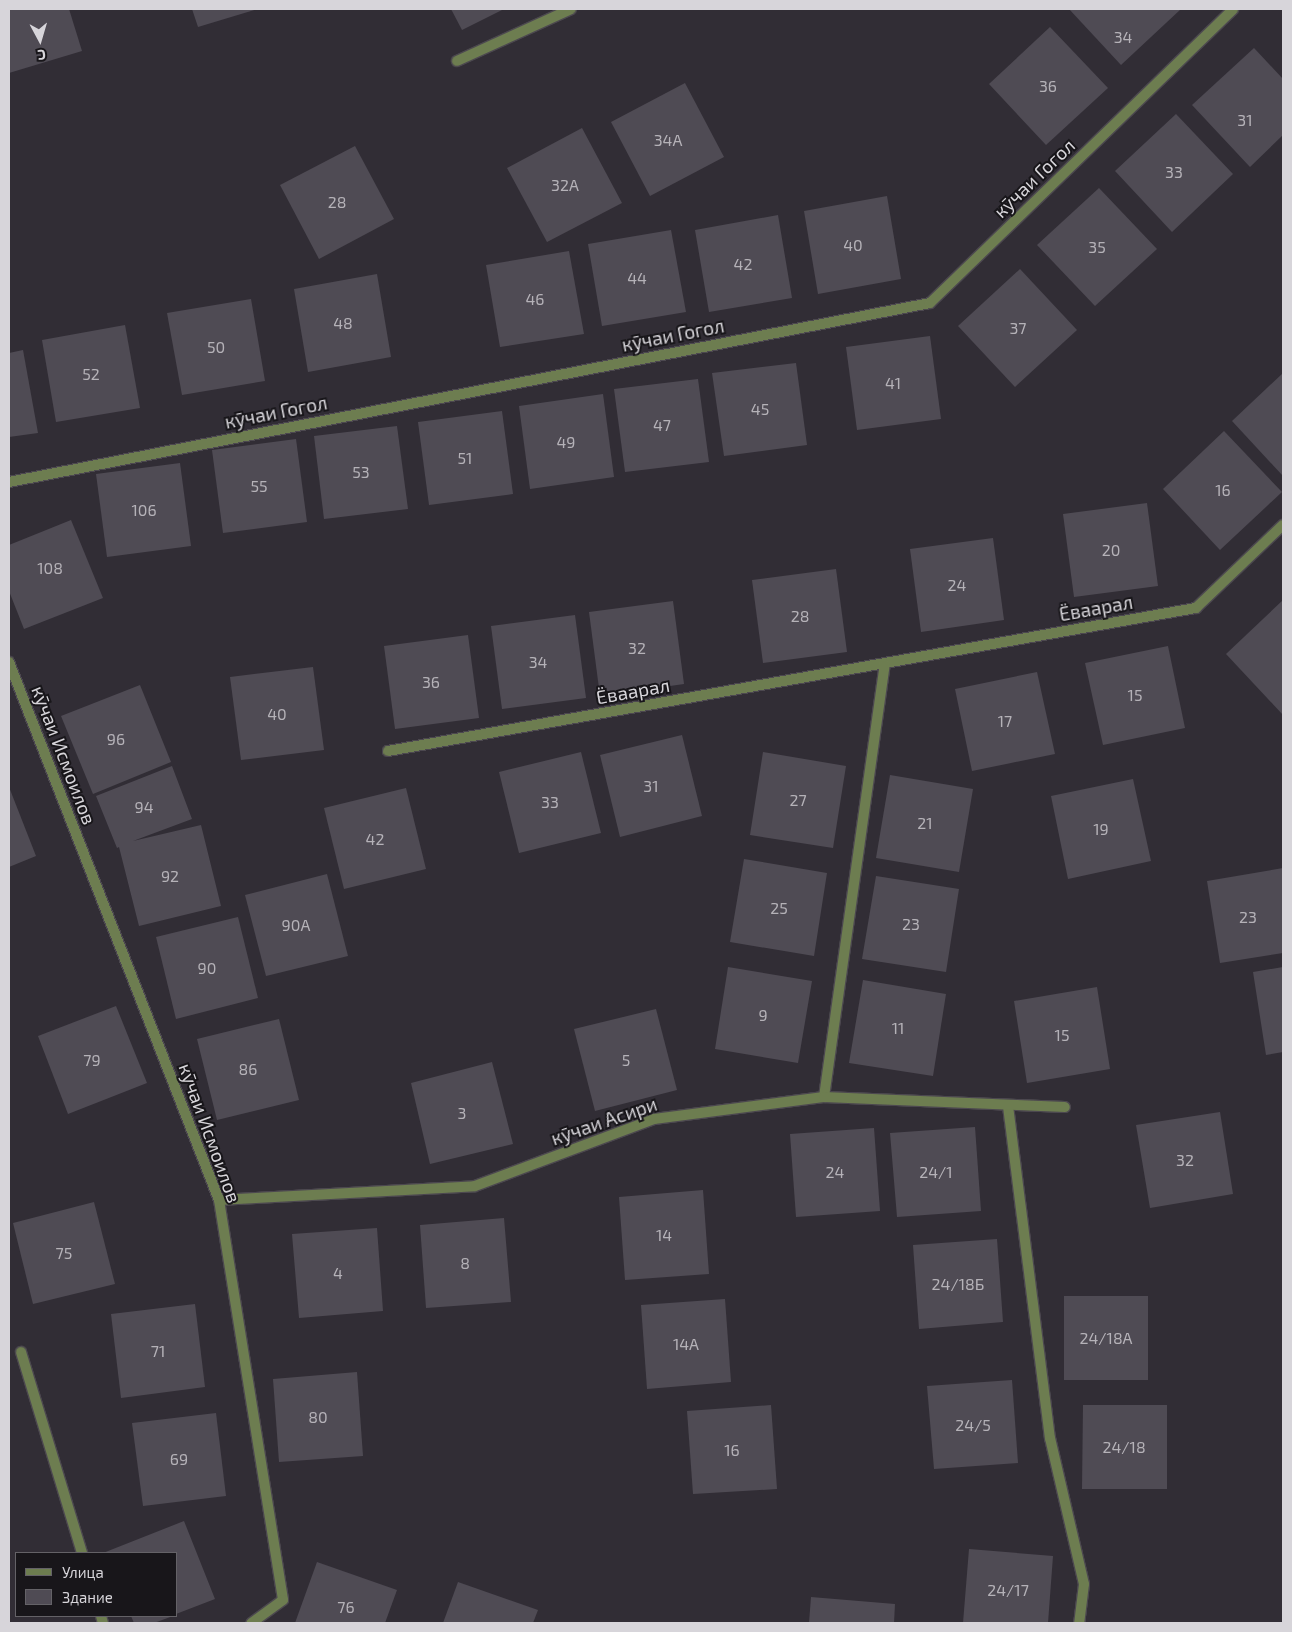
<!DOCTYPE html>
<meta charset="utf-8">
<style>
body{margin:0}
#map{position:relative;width:1292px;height:1632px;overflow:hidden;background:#312d35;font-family:"Exo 2",sans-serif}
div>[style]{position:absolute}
.building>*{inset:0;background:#4f4b54}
.roads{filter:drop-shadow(1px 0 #4c484f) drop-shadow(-1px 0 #4c484f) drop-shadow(0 1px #4c484f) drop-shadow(0 -1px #4c484f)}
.minor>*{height:10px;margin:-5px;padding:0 5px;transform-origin:5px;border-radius:5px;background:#6d7d50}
span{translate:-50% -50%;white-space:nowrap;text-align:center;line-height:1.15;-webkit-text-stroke:4px #18161a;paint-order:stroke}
.number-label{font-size:16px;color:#b5b2b8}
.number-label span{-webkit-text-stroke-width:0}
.street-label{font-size:19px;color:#d7d5da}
.frame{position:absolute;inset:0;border:10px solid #d7d5da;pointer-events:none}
.legend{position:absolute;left:15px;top:1552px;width:162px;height:65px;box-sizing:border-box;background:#18161a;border:1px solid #646267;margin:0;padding:6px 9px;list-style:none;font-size:15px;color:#d7d5da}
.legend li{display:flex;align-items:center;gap:10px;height:25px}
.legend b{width:25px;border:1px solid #646267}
.north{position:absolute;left:15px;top:15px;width:50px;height:50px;-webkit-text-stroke:4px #18161a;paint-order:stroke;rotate:174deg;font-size:14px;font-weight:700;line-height:20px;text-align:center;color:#d7d5da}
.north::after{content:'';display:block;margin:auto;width:18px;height:22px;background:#d7d5da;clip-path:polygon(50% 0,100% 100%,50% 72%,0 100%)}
</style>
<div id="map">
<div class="building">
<i style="clip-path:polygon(9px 9px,69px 9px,82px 51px,9px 73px)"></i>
<i style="clip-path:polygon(192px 9px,258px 9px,198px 27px)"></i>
<i style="clip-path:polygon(451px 9px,504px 9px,462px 30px)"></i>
<i style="clip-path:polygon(1069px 9px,1181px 9px,1121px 65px)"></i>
<i style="clip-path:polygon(1050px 27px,1108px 88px,1046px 145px,989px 84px)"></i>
<i style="clip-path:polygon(1254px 48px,1283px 79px,1283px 135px,1250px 167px,1192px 105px)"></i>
<i style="clip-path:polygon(685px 83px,724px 157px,650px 196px,611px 122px)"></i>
<i style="clip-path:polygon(1176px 114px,1233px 174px,1172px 232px,1115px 171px)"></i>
<i style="clip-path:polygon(582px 128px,622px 203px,547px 242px,507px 168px)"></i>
<i style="clip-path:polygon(355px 146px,394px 219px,319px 259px,280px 185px)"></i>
<i style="clip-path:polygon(1099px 188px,1157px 249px,1095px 306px,1037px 245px)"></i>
<i style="clip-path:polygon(887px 196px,901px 279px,818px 294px,804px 211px)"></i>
<i style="clip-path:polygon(778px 215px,792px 298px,709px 312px,695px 230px)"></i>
<i style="clip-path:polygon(671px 230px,686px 312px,602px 326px,588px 244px)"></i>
<i style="clip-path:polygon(569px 251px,584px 334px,500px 347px,486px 265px)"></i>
<i style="clip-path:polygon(1020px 269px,1077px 330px,1015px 387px,958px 326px)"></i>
<i style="clip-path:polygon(377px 274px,391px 357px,308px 372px,294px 289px)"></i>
<i style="clip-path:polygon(251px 299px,265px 381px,182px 395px,167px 313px)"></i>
<i style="clip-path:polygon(125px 325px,140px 408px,56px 422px,42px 340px)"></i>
<i style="clip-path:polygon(930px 336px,941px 419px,857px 430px,846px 347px)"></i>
<i style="clip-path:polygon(23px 350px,38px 433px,9px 437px,9px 353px)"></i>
<i style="clip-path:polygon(796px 363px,807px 445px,724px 456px,712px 373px)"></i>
<i style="clip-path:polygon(1283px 373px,1283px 476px,1232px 421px)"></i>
<i style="clip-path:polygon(698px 379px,709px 462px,625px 472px,614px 389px)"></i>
<i style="clip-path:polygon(603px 394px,614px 477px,530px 489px,519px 406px)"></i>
<i style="clip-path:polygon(502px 411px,513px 494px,429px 505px,418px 422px)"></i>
<i style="clip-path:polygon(397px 426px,408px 509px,324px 519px,314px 436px)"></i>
<i style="clip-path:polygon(1224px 431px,1282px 492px,1220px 550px,1163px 489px)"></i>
<i style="clip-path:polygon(296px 439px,307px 522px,223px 533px,212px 450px)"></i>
<i style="clip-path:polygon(180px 463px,191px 546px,107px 557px,96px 474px)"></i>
<i style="clip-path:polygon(1147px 503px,1158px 586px,1074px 597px,1063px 514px)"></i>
<i style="clip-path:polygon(71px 520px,103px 598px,24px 629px,9px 591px,9px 545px)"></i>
<i style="clip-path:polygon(993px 538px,1004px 620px,921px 632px,910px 549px)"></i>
<i style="clip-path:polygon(836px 569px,847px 652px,763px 663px,752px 580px)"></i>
<i style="clip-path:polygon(1283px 600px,1283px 715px,1226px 654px)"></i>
<i style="clip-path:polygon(673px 601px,684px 684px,600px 696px,589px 612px)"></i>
<i style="clip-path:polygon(575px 615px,586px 698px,502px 709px,491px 626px)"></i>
<i style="clip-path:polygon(468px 635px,479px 718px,395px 729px,384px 646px)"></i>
<i style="clip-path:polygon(1168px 646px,1185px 728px,1103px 745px,1085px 663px)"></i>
<i style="clip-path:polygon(313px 667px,324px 750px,241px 760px,230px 677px)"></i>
<i style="clip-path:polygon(1037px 672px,1055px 754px,972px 771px,955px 689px)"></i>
<i style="clip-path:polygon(140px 685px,171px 762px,93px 794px,61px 716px)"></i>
<i style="clip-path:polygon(682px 735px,702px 816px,620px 837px,600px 755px)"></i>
<i style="clip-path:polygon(581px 752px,601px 833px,519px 853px,499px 772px)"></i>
<i style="clip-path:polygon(763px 752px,846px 766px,833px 848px,750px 835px)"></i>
<i style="clip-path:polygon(172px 766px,192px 819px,133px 841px,201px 825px,221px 906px,139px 926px,119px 847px,117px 848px,96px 796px)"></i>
<i style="clip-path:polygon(890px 775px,973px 789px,959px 872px,876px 858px)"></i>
<i style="clip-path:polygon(1133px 779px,1151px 861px,1068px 879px,1051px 796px)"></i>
<i style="clip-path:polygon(9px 787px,36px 856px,9px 867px)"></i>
<i style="clip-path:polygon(406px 788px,426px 869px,344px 889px,324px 808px)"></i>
<i style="clip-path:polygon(744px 859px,827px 873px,814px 956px,730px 942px)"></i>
<i style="clip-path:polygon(1283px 868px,1283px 953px,1220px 963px,1207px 881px)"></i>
<i style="clip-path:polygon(327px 874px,348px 956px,266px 976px,245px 895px)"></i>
<i style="clip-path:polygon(876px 876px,959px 889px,946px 972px,862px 959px)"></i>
<i style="clip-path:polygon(238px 917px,258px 998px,176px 1019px,156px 937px)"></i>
<i style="clip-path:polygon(728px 967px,812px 981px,798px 1063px,715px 1049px)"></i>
<i style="clip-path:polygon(1283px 967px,1283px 1052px,1266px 1055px,1253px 972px)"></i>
<i style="clip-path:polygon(863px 980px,946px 994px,933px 1076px,849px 1063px)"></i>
<i style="clip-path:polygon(1097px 987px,1110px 1069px,1027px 1083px,1014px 1001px)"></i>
<i style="clip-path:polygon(116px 1006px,147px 1083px,68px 1114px,38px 1036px)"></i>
<i style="clip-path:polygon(656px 1009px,677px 1090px,595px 1111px,574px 1029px)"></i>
<i style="clip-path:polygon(279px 1019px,299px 1100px,217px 1120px,197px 1039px)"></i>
<i style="clip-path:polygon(492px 1062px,513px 1144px,430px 1164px,411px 1083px)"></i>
<i style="clip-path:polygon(1220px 1112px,1233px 1194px,1150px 1208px,1136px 1125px)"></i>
<i style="clip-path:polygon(975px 1127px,981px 1211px,897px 1217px,890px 1133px)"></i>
<i style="clip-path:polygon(874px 1128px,880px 1211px,796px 1217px,790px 1134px)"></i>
<i style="clip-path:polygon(703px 1190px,709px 1274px,625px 1280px,619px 1197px)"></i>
<i style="clip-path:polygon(94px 1202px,115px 1284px,33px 1304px,13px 1223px)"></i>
<i style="clip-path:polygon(504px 1218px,511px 1302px,426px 1308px,420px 1225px)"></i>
<i style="clip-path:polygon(377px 1228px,383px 1311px,299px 1318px,292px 1234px)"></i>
<i style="clip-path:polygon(997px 1239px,1003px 1322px,919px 1329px,913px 1245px)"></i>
<i style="clip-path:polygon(1064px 1296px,1148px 1296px,1148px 1380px,1064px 1380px)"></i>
<i style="clip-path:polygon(725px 1299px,731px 1382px,647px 1389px,641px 1305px)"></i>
<i style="clip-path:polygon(195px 1304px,205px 1387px,121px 1398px,111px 1314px)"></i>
<i style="clip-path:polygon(357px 1372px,363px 1456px,279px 1462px,273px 1379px)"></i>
<i style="clip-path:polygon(1012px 1380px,1018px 1463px,934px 1469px,927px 1386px)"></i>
<i style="clip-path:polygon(771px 1405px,777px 1489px,693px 1494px,687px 1411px)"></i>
<i style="clip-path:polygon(1083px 1405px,1167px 1405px,1167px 1489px,1082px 1489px)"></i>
<i style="clip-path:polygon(216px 1413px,226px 1496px,143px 1506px,132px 1423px)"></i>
<i style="clip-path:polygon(184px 1521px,215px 1599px,176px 1614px,176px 1553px,103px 1553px)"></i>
<i style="clip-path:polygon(969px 1549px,1053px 1556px,1048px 1623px,963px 1623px)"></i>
<i style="clip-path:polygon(317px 1562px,397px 1590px,385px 1623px,295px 1623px)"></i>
<i style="clip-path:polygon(458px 1582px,538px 1610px,533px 1623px,443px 1623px)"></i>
<i style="clip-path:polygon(811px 1597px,895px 1604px,894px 1623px,809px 1623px)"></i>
<i style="clip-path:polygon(131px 1616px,173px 1616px,154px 1623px,134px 1623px)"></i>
</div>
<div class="roads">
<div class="minor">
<i style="left:457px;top:61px;width:125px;rotate:-24.5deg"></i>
<i style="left:9px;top:482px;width:938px;rotate:-11deg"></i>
<i style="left:930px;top:303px;width:422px;rotate:-44.1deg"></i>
<i style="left:9px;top:662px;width:578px;rotate:68.68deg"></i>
<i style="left:219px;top:1200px;width:405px;rotate:80.9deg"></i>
<i style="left:283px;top:1600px;width:39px;rotate:144deg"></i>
<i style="left:388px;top:751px;width:821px;rotate:-10.04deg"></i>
<i style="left:1196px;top:608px;width:120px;rotate:-43.7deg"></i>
<i style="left:824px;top:1097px;width:437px;rotate:-82deg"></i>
<i style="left:1008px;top:1106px;width:335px;rotate:82.8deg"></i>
<i style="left:1050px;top:1438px;width:150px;rotate:76.9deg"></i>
<i style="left:1084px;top:1584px;width:39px;rotate:97deg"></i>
<i style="left:219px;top:1200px;width:256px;rotate:-3.1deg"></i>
<i style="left:475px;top:1186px;width:191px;rotate:-20.5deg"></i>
<i style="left:654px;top:1119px;width:171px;rotate:-7.4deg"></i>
<i style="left:824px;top:1097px;width:241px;rotate:2.4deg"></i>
<i style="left:21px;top:1352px;width:210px;rotate:73.1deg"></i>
<i style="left:101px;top:1616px;width:7px;rotate:74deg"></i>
</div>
</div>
<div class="number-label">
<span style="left:1123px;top:37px">34</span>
<span style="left:1048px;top:86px">36</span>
<span style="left:1245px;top:120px">31</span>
<span style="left:668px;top:140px">34А</span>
<span style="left:1174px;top:172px">33</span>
<span style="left:565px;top:185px">32А</span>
<span style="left:337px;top:202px">28</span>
<span style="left:853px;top:245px">40</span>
<span style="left:1097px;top:247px">35</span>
<span style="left:743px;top:264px">42</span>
<span style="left:637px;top:278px">44</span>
<span style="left:535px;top:299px">46</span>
<span style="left:343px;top:323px">48</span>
<span style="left:1018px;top:328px">37</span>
<span style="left:216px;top:347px">50</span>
<span style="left:91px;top:374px">52</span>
<span style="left:893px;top:383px">41</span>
<span style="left:760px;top:409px">45</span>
<span style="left:662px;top:425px">47</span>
<span style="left:566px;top:442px">49</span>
<span style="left:465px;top:458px">51</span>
<span style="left:361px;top:472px">53</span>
<span style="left:259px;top:486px">55</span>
<span style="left:1223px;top:490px">16</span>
<span style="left:144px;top:510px">106</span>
<span style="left:1111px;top:550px">20</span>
<span style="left:50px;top:568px">108</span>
<span style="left:957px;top:585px">24</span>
<span style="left:800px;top:616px">28</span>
<span style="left:637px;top:648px">32</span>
<span style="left:538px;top:662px">34</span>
<span style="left:431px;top:682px">36</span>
<span style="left:1135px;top:695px">15</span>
<span style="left:277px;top:714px">40</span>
<span style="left:1005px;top:721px">17</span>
<span style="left:116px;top:739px">96</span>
<span style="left:651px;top:786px">31</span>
<span style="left:798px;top:800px">27</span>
<span style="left:550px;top:802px">33</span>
<span style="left:144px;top:807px">94</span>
<span style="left:925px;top:823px">21</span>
<span style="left:1101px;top:829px">19</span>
<span style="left:375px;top:839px">42</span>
<span style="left:170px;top:876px">92</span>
<span style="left:779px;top:908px">25</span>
<span style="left:1248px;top:917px">23</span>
<span style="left:911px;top:924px">23</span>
<span style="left:296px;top:925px">90А</span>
<span style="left:207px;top:968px">90</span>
<span style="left:763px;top:1015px">9</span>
<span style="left:898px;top:1028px">11</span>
<span style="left:1062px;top:1035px">15</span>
<span style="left:92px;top:1060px">79</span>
<span style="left:626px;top:1060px">5</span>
<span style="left:248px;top:1069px">86</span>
<span style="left:462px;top:1113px">3</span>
<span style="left:1185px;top:1160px">32</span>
<span style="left:835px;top:1172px">24</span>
<span style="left:936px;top:1172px">24/1</span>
<span style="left:664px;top:1235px">14</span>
<span style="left:64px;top:1253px">75</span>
<span style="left:465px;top:1263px">8</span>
<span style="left:338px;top:1273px">4</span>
<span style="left:958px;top:1284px">24/18Б</span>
<span style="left:1106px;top:1338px">24/18А</span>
<span style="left:686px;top:1344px">14А</span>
<span style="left:158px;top:1351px">71</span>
<span style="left:318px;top:1417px">80</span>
<span style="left:973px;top:1425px">24/5</span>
<span style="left:1124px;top:1447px">24/18</span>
<span style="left:732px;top:1450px">16</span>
<span style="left:179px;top:1459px">69</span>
<span style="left:1008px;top:1590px">24/17</span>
<span style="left:346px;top:1607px">76</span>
</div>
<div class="street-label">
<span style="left:1034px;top:178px;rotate:-44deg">кӯчаи Гогол</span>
<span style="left:673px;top:335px;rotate:-11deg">кӯчаи Гогол</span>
<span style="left:276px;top:412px;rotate:-11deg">кӯчаи Гогол</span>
<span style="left:1096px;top:608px;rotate:-10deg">Ёваарал</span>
<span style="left:633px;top:691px;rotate:-10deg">Ёваарал</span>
<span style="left:64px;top:755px;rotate:69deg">кӯчаи Исмоилов</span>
<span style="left:604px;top:1121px;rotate:-19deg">кӯчаи Асири</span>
<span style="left:210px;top:1133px;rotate:70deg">кӯчаи Исмоилов</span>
</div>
<div class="frame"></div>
<ul class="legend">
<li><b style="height:6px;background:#6d7d50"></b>Улица</li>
<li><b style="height:14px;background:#4f4b54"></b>Здание</li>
</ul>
<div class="north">С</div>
</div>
